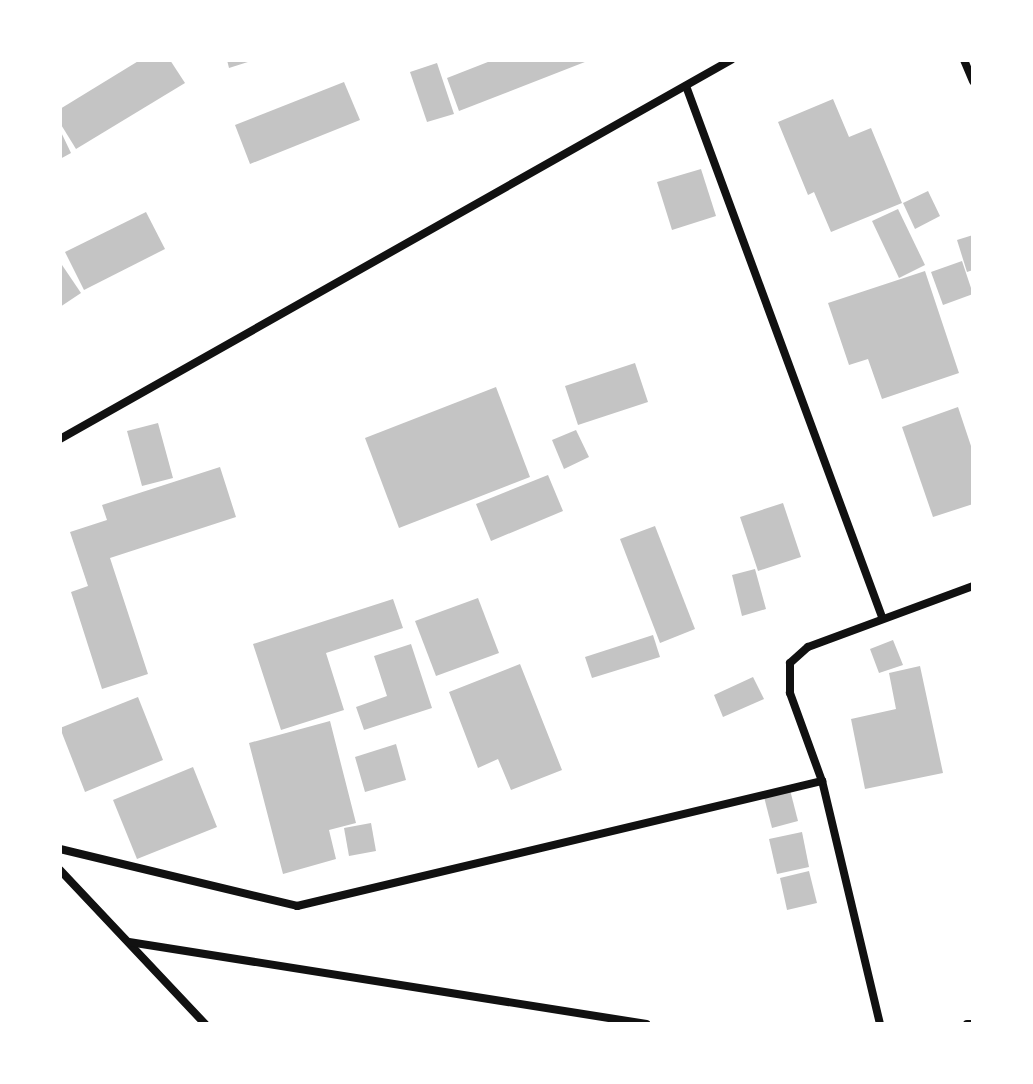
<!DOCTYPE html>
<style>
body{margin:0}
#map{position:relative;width:1033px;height:1084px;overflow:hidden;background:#fff;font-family:Commissioner,sans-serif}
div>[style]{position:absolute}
.building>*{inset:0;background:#c4c4c4}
.minor>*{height:8px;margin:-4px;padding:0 4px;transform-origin:4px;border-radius:4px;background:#111}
span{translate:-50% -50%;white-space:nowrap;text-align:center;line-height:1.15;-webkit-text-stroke:6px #fff;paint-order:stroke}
.frame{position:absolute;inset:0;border:62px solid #fff;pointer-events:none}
</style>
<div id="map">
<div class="building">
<i style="clip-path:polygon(140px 60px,170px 60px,185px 83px,76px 149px,60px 123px,60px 109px)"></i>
<i style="clip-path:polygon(227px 60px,251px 60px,251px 61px,229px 68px)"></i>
<i style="clip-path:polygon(493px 60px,590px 60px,459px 111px,447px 78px)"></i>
<i style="clip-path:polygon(437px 63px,454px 114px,427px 122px,410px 72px)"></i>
<i style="clip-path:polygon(344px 82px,360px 120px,250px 164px,235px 125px)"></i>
<i style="clip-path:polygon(833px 99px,849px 137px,871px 128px,902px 203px,831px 232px,814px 192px,808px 195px,778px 122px)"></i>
<i style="clip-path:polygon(60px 130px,71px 153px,60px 159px)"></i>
<i style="clip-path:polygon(701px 169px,716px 216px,672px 230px,657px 182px)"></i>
<i style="clip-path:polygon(928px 191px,940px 216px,915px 229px,903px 203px)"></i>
<i style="clip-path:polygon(898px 209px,925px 265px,899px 278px,872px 221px)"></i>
<i style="clip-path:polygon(146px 212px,165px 249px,84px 290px,65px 252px)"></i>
<i style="clip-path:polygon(973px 235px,973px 270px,967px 272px,957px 240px)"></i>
<i style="clip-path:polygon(962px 261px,973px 294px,943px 305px,931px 272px)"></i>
<i style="clip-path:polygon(60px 262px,81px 293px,60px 307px)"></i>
<i style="clip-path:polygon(925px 271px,959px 373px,882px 399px,868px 359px,849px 365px,828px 303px)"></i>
<i style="clip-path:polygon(635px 363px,648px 402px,578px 425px,565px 386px)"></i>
<i style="clip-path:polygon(496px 387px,530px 477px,399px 528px,365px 438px)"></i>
<i style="clip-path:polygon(958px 407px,973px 452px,973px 504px,933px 517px,902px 427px)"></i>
<i style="clip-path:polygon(158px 423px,173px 478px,142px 486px,127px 431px)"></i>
<i style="clip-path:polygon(576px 430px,589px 457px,564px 469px,552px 440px)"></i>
<i style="clip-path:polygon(220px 467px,236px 517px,110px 558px,148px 674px,102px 689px,71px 592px,88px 586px,70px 532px,107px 520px,102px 505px)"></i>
<i style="clip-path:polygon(548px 475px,563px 511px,491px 541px,476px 504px)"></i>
<i style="clip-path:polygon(783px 503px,801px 557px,758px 571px,740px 517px)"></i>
<i style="clip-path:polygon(655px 526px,695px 629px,660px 643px,620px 539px)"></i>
<i style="clip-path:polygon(755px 569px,766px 609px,742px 616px,732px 575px)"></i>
<i style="clip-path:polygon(478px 598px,499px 653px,436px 676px,415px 621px)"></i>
<i style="clip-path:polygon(393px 599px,403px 628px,326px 653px,344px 710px,281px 730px,253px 644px)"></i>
<i style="clip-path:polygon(653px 635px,660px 657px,592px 678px,585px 657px)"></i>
<i style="clip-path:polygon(893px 640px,903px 665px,879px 673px,870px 649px)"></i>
<i style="clip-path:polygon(411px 644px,432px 708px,364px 730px,356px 707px,387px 696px,374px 656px)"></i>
<i style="clip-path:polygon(520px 664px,562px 770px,511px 790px,498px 759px,478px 768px,449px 692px)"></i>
<i style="clip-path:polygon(920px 666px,943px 773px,865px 789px,851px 719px,896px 709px,889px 673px)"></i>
<i style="clip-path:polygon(753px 677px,764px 699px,723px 717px,714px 695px)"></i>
<i style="clip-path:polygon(138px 697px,163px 760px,85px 792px,60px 728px)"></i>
<i style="clip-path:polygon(330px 721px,356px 823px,329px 830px,336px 859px,283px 874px,249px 743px)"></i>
<i style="clip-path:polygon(396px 744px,406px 780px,365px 792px,355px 757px)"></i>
<i style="clip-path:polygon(193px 767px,217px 827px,137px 859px,113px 800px)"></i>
<i style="clip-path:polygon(790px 790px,798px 821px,772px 828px,764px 797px)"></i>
<i style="clip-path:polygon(371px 823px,376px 851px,349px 856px,344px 828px)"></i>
<i style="clip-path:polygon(802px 832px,809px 867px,777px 874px,769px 839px)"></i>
<i style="clip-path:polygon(809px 871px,817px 903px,787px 910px,780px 878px)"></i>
</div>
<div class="minor">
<i style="left:964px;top:60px;width:23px;rotate:67deg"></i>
<i style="left:686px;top:86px;width:566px;rotate:69.74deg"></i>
<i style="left:60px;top:439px;width:771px;rotate:-29.46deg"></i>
<i style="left:60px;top:849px;width:244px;rotate:13.5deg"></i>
<i style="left:297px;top:906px;width:540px;rotate:-13.39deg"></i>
<i style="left:60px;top:870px;width:212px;rotate:46.7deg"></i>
<i style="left:129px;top:942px;width:524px;rotate:9deg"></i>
<i style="left:880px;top:1024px;width:250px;rotate:-103.4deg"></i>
<i style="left:822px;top:781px;width:94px;rotate:-110deg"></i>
<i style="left:790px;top:693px;width:30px;rotate:-90deg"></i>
<i style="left:790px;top:663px;width:24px;rotate:-42deg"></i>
<i style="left:808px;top:647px;width:176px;rotate:-20.3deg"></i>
<i style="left:967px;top:1024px;width:6px"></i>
</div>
<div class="frame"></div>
</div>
